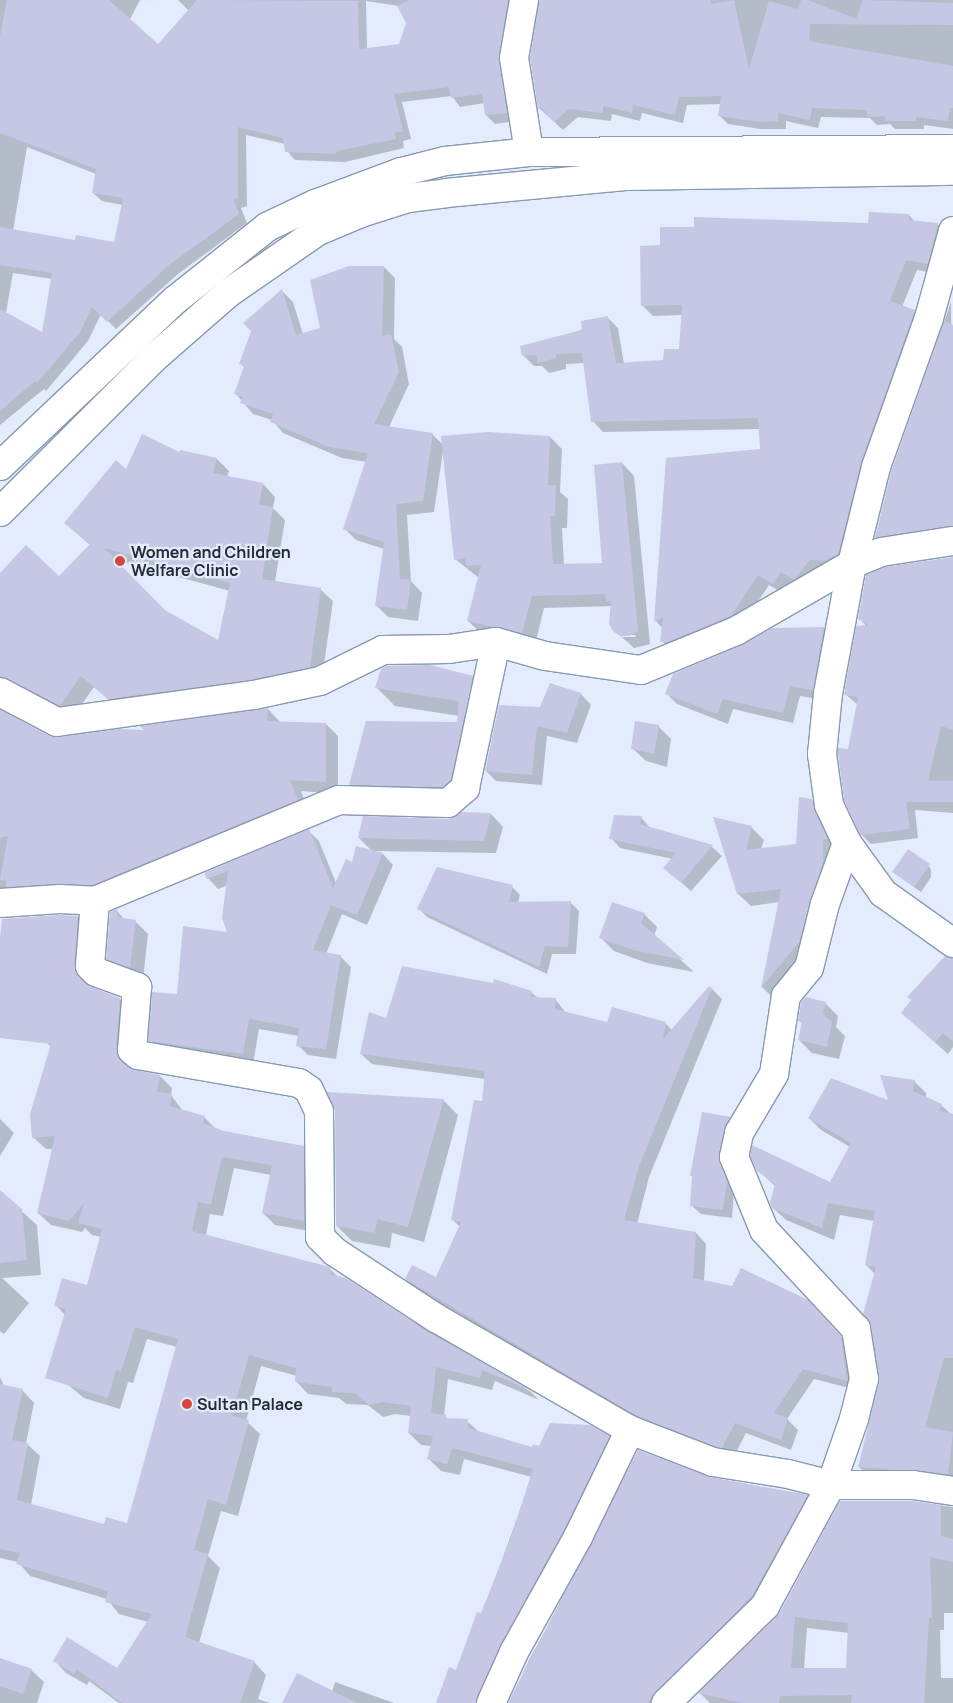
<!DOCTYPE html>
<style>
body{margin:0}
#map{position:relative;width:953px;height:1703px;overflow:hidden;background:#e2ecfc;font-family:Manrope,sans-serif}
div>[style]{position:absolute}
.shadow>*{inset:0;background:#0003}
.building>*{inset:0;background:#c6c7e4}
.roads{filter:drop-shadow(1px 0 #8999b1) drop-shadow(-1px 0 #8999b1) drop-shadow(0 1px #8999b1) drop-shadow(0 -1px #8999b1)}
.minor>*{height:28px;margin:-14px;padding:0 14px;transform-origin:14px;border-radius:14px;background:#fff}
.highway>*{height:28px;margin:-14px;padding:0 14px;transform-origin:14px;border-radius:14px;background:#fff}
.dots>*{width:14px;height:14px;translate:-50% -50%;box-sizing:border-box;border:2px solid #e2ecfc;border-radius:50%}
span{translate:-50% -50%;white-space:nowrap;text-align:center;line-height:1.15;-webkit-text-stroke:4.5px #e2ecfc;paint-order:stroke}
.poi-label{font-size:16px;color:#242b34;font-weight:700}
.left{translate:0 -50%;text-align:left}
</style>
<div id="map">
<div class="shadow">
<i style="clip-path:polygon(evenodd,0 0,140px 0,129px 21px,158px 46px,189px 11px,178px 0,522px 0,515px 121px,495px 124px,486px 115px,485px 103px,460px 107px,452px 96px,402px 102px,411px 139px,403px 141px,404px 148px,345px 162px,295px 160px,287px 151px,285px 144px,246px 135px,247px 206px,241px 208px,247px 223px,178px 274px,116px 329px,101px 314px,88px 341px,46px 391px,44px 389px,0 425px,0 0,366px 1px,399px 6px,407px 23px,400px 46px,367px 49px,366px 1px,0 0,27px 147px,96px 174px,93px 193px,102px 201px,123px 205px,115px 243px,76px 241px,13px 231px,27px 147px,0 0,13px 273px,52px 279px,43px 334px,6px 313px,13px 273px)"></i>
<i style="clip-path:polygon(539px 0,953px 0,953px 129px,924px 125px,924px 129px,895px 129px,890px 124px,877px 125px,870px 118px,821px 117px,818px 128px,786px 121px,786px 129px,760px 129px,728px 124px,719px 115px,721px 104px,687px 105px,683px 123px,642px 113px,640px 121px,612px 114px,611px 121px,578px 117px,563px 130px,539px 108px)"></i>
<i style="clip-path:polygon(909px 215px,915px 222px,939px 225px,950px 235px,938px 274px,917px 270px,902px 307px,914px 311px,925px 322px,849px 564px,805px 590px,792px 582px,784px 594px,769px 585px,741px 627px,672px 652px,662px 641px,663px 629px,656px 621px,667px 459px,761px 450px,760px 429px,603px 432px,593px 421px,585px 363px,566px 364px,566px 369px,549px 373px,542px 366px,534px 366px,523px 355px,608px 318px,618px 328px,624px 364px,665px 362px,680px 351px,682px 315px,653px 316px,642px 305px,869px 224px)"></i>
<i style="clip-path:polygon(evenodd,384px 267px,395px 278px,394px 339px,402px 347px,409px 384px,389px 427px,432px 434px,443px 445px,550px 437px,562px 449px,560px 492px,568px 499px,567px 528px,562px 528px,564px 565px,603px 564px,622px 463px,634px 476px,650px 644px,634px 648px,614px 630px,612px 606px,544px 608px,535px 645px,481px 633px,468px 621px,479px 578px,455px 559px,443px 451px,434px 512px,407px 515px,411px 581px,422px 593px,418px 621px,388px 617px,376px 605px,384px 549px,356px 540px,345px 529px,367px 462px,342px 458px,283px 433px,272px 420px,253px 414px,236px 394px,245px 368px,241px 364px,282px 291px,293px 302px,303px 334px,321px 329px,384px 267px,622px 635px,636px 635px,635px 637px,622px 637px,622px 635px)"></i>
<i style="clip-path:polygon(951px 302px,953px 536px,885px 547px,876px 537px,892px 472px)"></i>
<i style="clip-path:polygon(evenodd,180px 454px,217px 459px,229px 471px,227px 477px,263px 484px,275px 497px,273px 508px,285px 520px,275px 582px,320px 589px,333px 601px,322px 679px,122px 711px,94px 687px,73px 717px,0 696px,0 575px,59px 578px,90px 545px,65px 523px,126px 471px,180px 454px,112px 559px,230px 591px,219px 642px,165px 611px,112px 559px)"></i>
<i style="clip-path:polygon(953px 558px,953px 813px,915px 810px,918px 838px,871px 844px,861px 834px,849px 750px,858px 705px,845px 694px,867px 627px,859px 618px)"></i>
<i style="clip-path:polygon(824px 628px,834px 638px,823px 700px,800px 696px,793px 723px,733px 709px,728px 724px,677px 704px,667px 694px,773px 629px)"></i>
<i style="clip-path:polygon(evenodd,472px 677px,491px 695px,469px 798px,369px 803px,350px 784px,458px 723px,459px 716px,395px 706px,377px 688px,472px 677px,469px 688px,472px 688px,466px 714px,463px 714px,469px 688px)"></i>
<i style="clip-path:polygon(581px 694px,591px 705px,577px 743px,547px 736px,542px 785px,496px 781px,486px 771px,541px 708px)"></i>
<i style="clip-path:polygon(0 709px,49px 737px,58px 739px,147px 731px,268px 709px,280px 722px,326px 724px,338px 736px,338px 794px,301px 791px,309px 812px,105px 897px,0 902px)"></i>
<i style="clip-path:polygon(658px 726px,671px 739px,667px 767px,646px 761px,632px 748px)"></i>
<i style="clip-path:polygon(812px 800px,824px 813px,839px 851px,811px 955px,774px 999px,762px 987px,779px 902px,751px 906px,738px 894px,715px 819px,751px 827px,764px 840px,761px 849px,797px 845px)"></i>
<i style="clip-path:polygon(461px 813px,491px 814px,503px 827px,496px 853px,372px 851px,359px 838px,364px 818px,448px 820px)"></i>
<i style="clip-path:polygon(641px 817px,650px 828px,712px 847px,722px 856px,691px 891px,675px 877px,673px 859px,620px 848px,611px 838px)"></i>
<i style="clip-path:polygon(309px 831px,319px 841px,336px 883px,352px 864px,356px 848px,383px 854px,393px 865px,367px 925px,342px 914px,326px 954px,340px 956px,351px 967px,336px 1059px,308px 1055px,298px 1045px,299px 1036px,259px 1029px,253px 1064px,160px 1051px,150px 1040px,178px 995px,229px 934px,228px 885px,218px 889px,208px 878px)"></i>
<i style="clip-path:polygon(925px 862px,931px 869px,931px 877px,921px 892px,894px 872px)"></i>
<i style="clip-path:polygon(512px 887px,520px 895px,518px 903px,571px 903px,579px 911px,576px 954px,552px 954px,547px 974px,427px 917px,419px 909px)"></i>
<i style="clip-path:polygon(116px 910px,125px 920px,135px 921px,148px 934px,143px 980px,121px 972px,107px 959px)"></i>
<i style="clip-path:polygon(644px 914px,657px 927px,654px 936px,694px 972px,647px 963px,614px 951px,601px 938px)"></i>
<i style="clip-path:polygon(78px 917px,90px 929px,87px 985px,120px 999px,132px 1011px,128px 1062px,131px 1070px,160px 1076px,172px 1088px,171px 1095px,183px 1111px,204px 1117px,217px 1130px,303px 1147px,315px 1160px,316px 1232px,275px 1225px,263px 1213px,271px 1175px,234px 1168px,223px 1216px,210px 1214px,206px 1235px,329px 1268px,338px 1277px,531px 1392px,539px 1400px,495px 1381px,492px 1390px,448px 1379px,444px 1416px,449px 1420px,467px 1421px,480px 1433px,533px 1448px,609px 1437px,621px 1450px,492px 1703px,437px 1703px,457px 1671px,482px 1615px,532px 1477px,464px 1459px,460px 1475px,441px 1471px,428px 1458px,431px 1446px,421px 1445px,409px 1433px,411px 1416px,395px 1414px,383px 1417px,368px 1405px,346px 1404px,339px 1398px,308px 1394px,296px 1381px,297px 1376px,261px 1366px,246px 1421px,260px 1434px,238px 1516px,221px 1511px,208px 1556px,220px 1568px,199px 1643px,254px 1662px,266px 1675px,258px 1699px,270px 1703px,119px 1703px,89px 1681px,87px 1685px,66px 1673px,54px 1660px,118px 1670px,148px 1622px,119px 1614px,107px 1599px,30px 1576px,18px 1562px,0 1558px,0 1377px,4px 1386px,22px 1390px,34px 1403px,26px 1443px,40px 1456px,31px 1505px,105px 1525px,128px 1525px,177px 1347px,147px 1339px,133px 1383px,128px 1382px,120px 1409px,84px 1398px,62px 1380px,65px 1315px,56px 1305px,88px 1287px,101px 1237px,92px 1235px,85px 1228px,82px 1232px,51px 1225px,38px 1213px,53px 1149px,46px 1149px,33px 1137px,52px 1048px,47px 1043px,0 1036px,0 946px)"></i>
<i style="clip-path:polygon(953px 959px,953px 1047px,948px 1054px,902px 1013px)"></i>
<i style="clip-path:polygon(712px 989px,722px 999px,649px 1177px,637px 1224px,696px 1233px,706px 1244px,704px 1282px,818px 1312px,852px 1348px,857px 1390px,814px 1379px,787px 1419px,798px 1430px,791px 1450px,746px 1433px,733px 1458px,649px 1426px,417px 1289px,406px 1279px,437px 1278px,460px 1227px,453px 1220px,483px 1102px,485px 1079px,372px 1064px,361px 1054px,387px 1020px,531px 992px,538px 998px,555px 999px,566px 1013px,608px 1023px,665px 1023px,672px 1030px)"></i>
<i style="clip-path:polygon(825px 1003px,838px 1016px,836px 1027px,845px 1036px,839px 1059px,812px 1053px,799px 1040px,803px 1024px,799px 1020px)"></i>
<i style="clip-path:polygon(914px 1081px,926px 1093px,926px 1098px,941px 1105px,953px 1116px,953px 1485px,872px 1479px,859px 1467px,880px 1382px,875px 1274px,866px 1265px,874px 1221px,840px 1215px,834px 1240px,786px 1220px,773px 1208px,776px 1187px,758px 1170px,831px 1184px,850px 1147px,821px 1130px,809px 1118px,890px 1102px)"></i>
<i style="clip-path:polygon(443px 1100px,458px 1115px,424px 1242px,392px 1233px,390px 1248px,352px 1241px,337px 1226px)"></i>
<i style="clip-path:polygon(730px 1118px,739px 1127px,732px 1218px,701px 1214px,691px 1205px,694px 1178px,691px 1175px)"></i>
<i style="clip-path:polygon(0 1119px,14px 1133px,0 1156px)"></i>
<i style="clip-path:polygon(0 1192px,37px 1225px,41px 1275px,2px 1278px,29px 1303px,4px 1334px,0 1331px)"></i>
<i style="clip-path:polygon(710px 1479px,807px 1496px,819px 1508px,764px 1609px,669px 1703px,510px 1703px,529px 1660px,593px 1545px)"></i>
<i style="clip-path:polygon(evenodd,912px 1502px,953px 1507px,953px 1613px,944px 1613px,944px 1630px,940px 1630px,941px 1678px,953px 1678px,953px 1703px,710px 1703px,700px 1693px,912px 1502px,807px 1628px,849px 1633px,847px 1669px,804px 1669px,807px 1628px)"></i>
<i style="clip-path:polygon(0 1659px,31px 1670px,44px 1682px,37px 1703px,0 1703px)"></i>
<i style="clip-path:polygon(335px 1682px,394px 1703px,283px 1703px,332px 1692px)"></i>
</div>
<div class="building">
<i style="clip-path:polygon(7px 0,109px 0,158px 44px,197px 0,358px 1px,359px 49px,399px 44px,406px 23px,397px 6px,409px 0,508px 0,499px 56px,507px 113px,485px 115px,482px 94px,451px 98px,449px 87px,394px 94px,403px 131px,395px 133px,396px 139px,337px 151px,336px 154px,285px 152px,283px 138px,238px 127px,238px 198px,233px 199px,239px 214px,169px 265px,107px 322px,92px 307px,80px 332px,37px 383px,35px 381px,0 411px,0 309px,42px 332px,52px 273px,0 265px,0 227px,75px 240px,76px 235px,114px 242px,123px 198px,92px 193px,96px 169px,0 133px,0 36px)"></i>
<i style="clip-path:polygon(539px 0,710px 0,711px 4px,734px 0,749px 69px,769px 1px,798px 9px,801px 0,808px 0,856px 19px,863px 0,953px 3px,953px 25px,810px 24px,809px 41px,953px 66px,953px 108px,950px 108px,948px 121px,916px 117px,916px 121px,885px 121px,885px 116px,867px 117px,867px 110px,812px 108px,810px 120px,778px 113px,778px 121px,761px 122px,718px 116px,721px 96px,679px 97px,675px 115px,633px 105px,632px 113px,603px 106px,603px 113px,569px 109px,554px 122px,542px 108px,538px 109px,530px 58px)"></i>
<i style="clip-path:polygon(869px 212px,909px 214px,909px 220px,938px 223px,928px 264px,906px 260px,890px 301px,915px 310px,861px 462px,838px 554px,825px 561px,810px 560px,794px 580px,781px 572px,773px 584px,758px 575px,731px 616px,667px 642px,660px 642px,663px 617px,654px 622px,666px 458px,760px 449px,758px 418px,591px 422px,582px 353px,556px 354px,556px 358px,538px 363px,536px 355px,522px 356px,520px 346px,582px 330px,581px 321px,608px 316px,616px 363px,663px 360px,664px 349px,679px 349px,682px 305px,641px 306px,640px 246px,660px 245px,660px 227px,694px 227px,694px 217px,868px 223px)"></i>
<i style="clip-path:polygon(349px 266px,384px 266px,382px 336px,391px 334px,399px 372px,374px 424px,433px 433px,423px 501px,396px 504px,400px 579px,411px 580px,407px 610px,375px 606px,384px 542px,343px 529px,368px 453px,329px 447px,270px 422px,273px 414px,240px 403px,242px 397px,234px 394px,244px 366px,239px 364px,251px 331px,243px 323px,282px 289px,296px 335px,320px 328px,310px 280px)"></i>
<i style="clip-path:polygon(944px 321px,953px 325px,953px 526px,875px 538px,891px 472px)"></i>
<i style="clip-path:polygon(489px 432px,550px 436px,548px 485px,556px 485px,555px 516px,550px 516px,553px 564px,602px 563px,594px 465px,622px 462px,638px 631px,629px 636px,620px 636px,613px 631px,609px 624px,611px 601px,606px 602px,605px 594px,532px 596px,522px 633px,467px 621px,481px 565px,466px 566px,465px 558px,454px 560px,441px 436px)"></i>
<i style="clip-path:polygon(evenodd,142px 434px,179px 452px,180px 450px,217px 458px,213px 473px,263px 483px,259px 505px,273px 507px,262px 579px,321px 588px,310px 667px,251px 680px,108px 699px,81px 676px,60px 706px,0 676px,0 573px,26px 545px,59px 576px,90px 544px,64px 523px,116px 460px,126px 469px,142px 434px,104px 548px,230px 583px,218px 640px,165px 610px,104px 548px)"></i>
<i style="clip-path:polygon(953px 557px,953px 730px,941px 726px,928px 781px,953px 781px,953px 802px,906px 802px,910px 829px,860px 835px,844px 800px,838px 754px,838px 748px,848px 749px,858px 697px,844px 695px,856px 626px,868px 625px,858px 619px,866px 575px,885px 567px)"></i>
<i style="clip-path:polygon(824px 627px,813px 690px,790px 686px,783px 713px,723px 699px,717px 714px,665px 694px,673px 674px,742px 645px,772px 628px)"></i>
<i style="clip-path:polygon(430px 665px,473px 676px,451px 780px,442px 787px,349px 785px,366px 721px,457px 722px,459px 701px,375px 688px,381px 669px,387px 666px)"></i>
<i style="clip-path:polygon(550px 683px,581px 693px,567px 733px,537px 726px,532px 775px,485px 771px,499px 705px,540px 707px)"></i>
<i style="clip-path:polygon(268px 708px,267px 721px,326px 723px,326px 782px,290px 780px,298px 800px,92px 885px,6px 887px,6px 881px,0 880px,8px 836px,0 838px,0 710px,50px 736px,59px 737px,118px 729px,144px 730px,140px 726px)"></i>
<i style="clip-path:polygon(635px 721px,659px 725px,654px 754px,631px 749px)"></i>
<i style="clip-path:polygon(799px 797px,812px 799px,828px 839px,823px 839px,823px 863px,799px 942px,761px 988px,781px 889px,737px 894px,713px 817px,752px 826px,746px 850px,796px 844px)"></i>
<i style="clip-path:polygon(461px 812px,491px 813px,484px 841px,358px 838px,363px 816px,448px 819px)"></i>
<i style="clip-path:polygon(614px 815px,642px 816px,640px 824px,713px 845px,681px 883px,663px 868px,676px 853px,609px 839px)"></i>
<i style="clip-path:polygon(309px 829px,333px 888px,346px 859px,352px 862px,356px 846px,383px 853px,357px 915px,331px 905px,313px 950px,341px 955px,326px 1049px,296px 1046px,299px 1028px,249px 1019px,243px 1054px,148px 1041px,152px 992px,177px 994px,183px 926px,227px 932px,222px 918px,228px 871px,207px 879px,204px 873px)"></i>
<i style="clip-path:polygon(908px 849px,930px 864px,914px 887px,892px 872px)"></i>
<i style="clip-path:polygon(437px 867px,513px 885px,509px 902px,571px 901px,568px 947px,545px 946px,539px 967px,417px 909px)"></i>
<i style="clip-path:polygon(612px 902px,645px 913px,641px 923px,684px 960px,633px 950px,599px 938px)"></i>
<i style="clip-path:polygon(117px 909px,118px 917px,136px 920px,130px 968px,106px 959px,110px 912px)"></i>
<i style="clip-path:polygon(60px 915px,78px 916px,74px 965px,79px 977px,91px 987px,120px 998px,116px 1049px,122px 1062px,135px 1070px,160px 1075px,157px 1092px,172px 1094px,170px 1106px,205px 1116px,203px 1123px,224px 1131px,304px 1146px,304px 1221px,262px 1213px,272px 1165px,222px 1157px,211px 1204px,198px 1202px,192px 1231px,330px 1267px,330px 1274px,346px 1278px,428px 1332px,532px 1391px,482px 1370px,480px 1378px,436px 1367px,431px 1413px,446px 1415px,446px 1418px,468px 1419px,468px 1428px,532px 1447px,533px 1444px,539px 1446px,550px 1423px,590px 1425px,610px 1436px,564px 1530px,500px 1646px,476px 1703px,436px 1703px,449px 1667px,456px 1670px,477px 1612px,481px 1613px,510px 1540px,533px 1469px,452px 1448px,447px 1464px,427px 1459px,433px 1436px,408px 1433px,411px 1406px,382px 1402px,369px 1405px,355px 1393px,332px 1392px,332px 1387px,295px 1382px,296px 1368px,249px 1355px,232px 1416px,249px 1420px,226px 1505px,208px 1499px,194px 1550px,208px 1554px,185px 1637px,255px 1661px,240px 1703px,122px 1703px,77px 1669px,74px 1674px,53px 1661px,67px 1637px,117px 1668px,152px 1614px,105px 1602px,108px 1591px,16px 1564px,20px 1553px,0 1549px,0 1384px,23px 1389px,12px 1440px,28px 1443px,17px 1500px,104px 1524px,106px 1517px,127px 1523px,178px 1339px,135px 1327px,121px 1372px,116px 1370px,108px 1398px,45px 1378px,66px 1309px,54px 1306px,62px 1278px,87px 1285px,102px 1229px,78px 1223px,84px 1203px,69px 1221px,37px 1213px,55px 1136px,32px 1138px,30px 1114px,51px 1044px,0 1038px,0 938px,2px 919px)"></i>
<i style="clip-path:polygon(945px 956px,953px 958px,953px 1041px,943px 1033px,935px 1042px,901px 1013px,911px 1000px,907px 997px)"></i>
<i style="clip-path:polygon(402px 966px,493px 983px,494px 979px,532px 991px,530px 997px,556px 998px,555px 1009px,607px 1022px,612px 1007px,666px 1022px,663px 1039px,709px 986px,712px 988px,639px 1166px,624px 1220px,696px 1232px,693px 1278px,732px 1286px,741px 1268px,808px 1300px,841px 1336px,847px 1381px,803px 1369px,774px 1413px,788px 1418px,781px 1440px,735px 1423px,722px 1448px,717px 1447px,637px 1416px,405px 1279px,412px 1265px,436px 1277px,461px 1222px,451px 1220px,474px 1100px,482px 1101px,485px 1071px,360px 1054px,369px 1012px,386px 1018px)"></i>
<i style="clip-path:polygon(806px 997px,826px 1002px,823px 1014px,832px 1022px,827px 1047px,798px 1040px,802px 1022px,798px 1021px,801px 1003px)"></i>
<i style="clip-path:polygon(880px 1075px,915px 1080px,913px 1091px,942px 1104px,939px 1111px,953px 1114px,953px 1358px,944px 1358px,925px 1427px,953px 1432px,948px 1474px,858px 1467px,879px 1382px,871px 1327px,863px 1314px,876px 1267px,865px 1265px,875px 1211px,828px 1203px,822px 1228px,772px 1208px,770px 1203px,775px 1184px,757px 1171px,750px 1156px,752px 1145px,830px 1182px,851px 1143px,808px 1118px,831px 1078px,888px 1100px)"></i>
<i style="clip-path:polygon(327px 1092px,444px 1099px,408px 1227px,377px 1219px,375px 1233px,336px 1226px,335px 1111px)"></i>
<i style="clip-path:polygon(702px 1112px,731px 1117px,724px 1130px,719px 1154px,727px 1182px,723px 1210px,690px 1206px,692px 1176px,690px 1176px)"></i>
<i style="clip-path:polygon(0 1190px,22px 1209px,27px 1260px,0 1263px)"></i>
<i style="clip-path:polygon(638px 1450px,710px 1477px,808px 1495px,752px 1596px,647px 1703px,508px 1703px)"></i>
<i style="clip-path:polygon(evenodd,840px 1501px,912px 1501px,941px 1505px,941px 1536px,953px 1539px,953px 1562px,930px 1557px,932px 1618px,929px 1618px,924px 1703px,851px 1703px,852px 1695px,780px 1696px,779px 1703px,743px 1703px,698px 1693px,779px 1614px,840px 1501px,795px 1617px,848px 1623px,846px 1668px,791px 1668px,795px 1617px)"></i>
<i style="clip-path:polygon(0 1658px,32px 1669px,23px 1694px,0 1686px)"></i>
<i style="clip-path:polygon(297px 1673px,357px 1703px,282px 1703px)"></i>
</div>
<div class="roads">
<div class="minor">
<i style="left:524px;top:0;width:59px;rotate:99.8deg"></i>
<i style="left:514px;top:58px;width:95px;rotate:80.9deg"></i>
<i style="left:953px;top:231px;width:90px;rotate:105.4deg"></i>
<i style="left:929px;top:318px;width:158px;rotate:109.6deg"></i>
<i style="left:876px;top:467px;width:100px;rotate:103.9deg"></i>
<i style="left:852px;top:564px;width:131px;rotate:100.5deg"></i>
<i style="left:828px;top:693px;width:61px;rotate:95.6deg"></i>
<i style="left:822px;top:754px;width:51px;rotate:82.2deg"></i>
<i style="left:829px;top:805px;width:42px;rotate:64.7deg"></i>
<i style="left:847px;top:843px;width:62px;rotate:54.2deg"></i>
<i style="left:883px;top:893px;width:86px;rotate:35.5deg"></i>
<i style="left:0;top:692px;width:64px;rotate:27.8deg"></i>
<i style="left:57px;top:722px;width:199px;rotate:-7.8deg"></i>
<i style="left:254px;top:695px;width:67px;rotate:-12deg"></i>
<i style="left:320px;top:681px;width:70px;rotate:-26.2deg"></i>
<i style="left:383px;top:650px;width:66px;rotate:-0.9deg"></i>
<i style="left:449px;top:649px;width:48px;rotate:-8.5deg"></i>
<i style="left:496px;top:642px;width:51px;rotate:15.9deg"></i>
<i style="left:545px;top:656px;width:97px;rotate:8.3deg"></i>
<i style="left:641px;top:670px;width:103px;rotate:-22.3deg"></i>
<i style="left:736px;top:631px;width:134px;rotate:-30deg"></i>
<i style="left:852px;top:564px;width:31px;rotate:-22deg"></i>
<i style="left:881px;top:552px;width:73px;rotate:-8.7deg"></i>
<i style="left:95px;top:901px;width:65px;rotate:94.4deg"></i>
<i style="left:90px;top:966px;width:8px;rotate:45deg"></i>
<i style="left:96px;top:972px;width:44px;rotate:20.1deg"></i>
<i style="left:137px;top:987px;width:63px;rotate:94.5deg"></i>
<i style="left:132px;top:1050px;width:8px;rotate:40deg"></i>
<i style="left:138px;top:1055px;width:163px;rotate:9.9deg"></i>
<i style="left:299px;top:1083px;width:12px;rotate:35deg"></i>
<i style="left:309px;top:1090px;width:23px;rotate:65deg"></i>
<i style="left:319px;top:1111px;width:126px;rotate:89.5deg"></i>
<i style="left:320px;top:1237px;width:21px;rotate:45deg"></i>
<i style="left:335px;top:1252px;width:121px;rotate:33.2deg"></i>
<i style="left:436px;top:1318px;width:224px;rotate:30deg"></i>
<i style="left:630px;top:1430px;width:89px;rotate:21.1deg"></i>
<i style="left:713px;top:1462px;width:76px;rotate:9.1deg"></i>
<i style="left:788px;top:1474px;width:44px;rotate:14.3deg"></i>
<i style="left:831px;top:1485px;width:82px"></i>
<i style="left:913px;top:1485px;width:40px;rotate:8.5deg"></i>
<i style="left:0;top:903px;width:60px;rotate:-3.8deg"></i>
<i style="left:60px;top:899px;width:35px;rotate:3deg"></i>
<i style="left:95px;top:901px;width:264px;rotate:-22.5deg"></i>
<i style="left:339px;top:800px;width:109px;rotate:1.6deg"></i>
<i style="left:448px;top:803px;width:23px;rotate:-41deg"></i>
<i style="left:465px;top:788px;width:149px;rotate:-78deg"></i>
<i style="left:491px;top:1703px;width:56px;rotate:-65.7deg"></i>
<i style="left:514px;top:1652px;width:132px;rotate:-60.9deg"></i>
<i style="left:578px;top:1537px;width:119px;rotate:-64.1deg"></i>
<i style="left:666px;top:1703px;width:139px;rotate:-44.4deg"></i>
<i style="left:765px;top:1606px;width:138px;rotate:-61.4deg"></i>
<i style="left:831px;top:1485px;width:70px;rotate:-70.8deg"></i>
<i style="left:854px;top:1419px;width:41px;rotate:-76deg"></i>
<i style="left:864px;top:1379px;width:51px;rotate:-99.1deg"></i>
<i style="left:856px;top:1329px;width:135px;rotate:-132.9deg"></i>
<i style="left:764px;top:1230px;width:79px;rotate:-112.3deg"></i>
<i style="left:734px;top:1157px;width:25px;rotate:-78deg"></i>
<i style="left:739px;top:1133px;width:69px;rotate:-59.3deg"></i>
<i style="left:774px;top:1074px;width:79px;rotate:-81.3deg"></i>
<i style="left:786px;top:996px;width:36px;rotate:-51deg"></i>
<i style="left:809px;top:968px;width:66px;rotate:-76deg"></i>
<i style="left:825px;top:904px;width:65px;rotate:-70.2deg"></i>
</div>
<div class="highway">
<i style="left:0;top:466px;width:240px;rotate:-43.5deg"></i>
<i style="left:174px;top:301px;width:119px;rotate:-38.5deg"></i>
<i style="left:267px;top:227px;width:53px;rotate:-25.6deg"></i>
<i style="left:315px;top:204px;width:92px;rotate:-20.4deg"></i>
<i style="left:401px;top:172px;width:45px;rotate:-14deg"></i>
<i style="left:445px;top:161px;width:84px;rotate:-6.1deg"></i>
<i style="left:529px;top:152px;width:424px;rotate:-0.4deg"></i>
<i style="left:0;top:512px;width:218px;rotate:-45deg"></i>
<i style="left:154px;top:358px;width:97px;rotate:-41.2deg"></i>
<i style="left:227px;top:294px;width:111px;rotate:-34.7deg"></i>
<i style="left:318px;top:231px;width:47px;rotate:-22.7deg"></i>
<i style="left:361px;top:213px;width:49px;rotate:-17.7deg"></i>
<i style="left:408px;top:198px;width:38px;rotate:-7deg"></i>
<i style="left:446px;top:193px;width:180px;rotate:-5.4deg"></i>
<i style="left:625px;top:176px;width:328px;rotate:-0.9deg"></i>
</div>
</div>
<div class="dots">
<i style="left:120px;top:561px;background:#d4463c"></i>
<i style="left:187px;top:1404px;background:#d4463c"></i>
</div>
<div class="poi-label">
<span class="left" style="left:131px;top:561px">Women and Children<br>Welfare Clinic</span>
<span class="left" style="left:197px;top:1404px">Sultan Palace</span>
</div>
</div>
